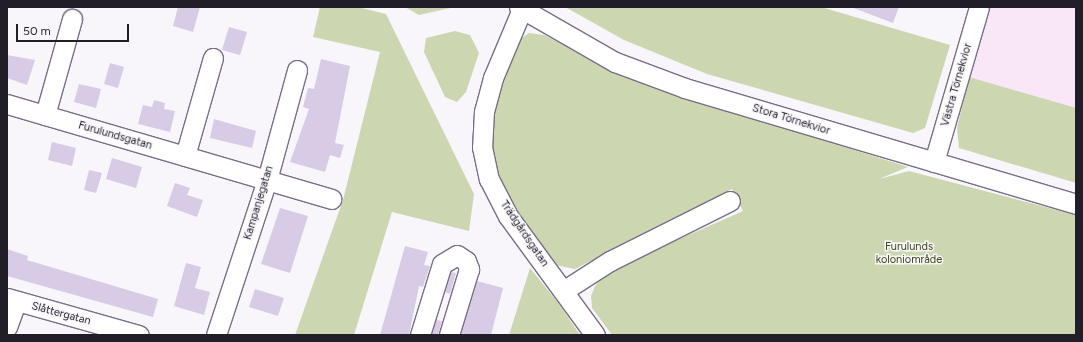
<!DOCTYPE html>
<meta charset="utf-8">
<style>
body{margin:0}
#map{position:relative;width:1083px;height:342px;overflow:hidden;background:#f8f6fb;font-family:Figtree,sans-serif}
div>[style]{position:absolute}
.industrial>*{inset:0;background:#f9e7f8}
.green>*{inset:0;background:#ccd7b2}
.building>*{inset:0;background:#d7cbe5}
.roads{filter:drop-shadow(1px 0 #796e86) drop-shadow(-1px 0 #796e86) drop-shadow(0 1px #796e86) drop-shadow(0 -1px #796e86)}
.minor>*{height:19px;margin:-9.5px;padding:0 9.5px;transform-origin:9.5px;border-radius:9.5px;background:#fff}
span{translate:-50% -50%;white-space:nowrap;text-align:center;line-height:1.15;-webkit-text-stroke:3px #f8f6fb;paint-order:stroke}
.street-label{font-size:11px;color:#221e27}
.park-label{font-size:11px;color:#3a460e}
.frame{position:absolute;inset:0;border:8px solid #221e27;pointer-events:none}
.scale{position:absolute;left:16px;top:24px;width:113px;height:18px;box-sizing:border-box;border:2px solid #221e27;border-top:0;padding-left:5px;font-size:12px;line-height:14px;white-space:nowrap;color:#221e27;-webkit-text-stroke:3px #f8f6fb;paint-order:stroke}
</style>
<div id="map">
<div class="industrial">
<i style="clip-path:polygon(989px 7px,1076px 7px,1076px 108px,969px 77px)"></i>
</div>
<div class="green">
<i style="clip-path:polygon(320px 7px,358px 7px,386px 14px,474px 194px,469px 231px,392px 212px,354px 335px,295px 335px,343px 200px,380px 52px,313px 37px)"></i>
<i style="clip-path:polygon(405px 7px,455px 7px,419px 15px)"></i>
<i style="clip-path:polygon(565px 7px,821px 7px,950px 45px,925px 128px,913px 133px,707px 74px,624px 40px)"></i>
<i style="clip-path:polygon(455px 31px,470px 35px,479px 53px,466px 92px,457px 102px,445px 97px,424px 52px,426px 38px)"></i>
<i style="clip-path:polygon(529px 33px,544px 35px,628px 78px,908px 167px,879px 179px,909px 171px,1076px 215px,1076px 335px,612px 335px,592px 308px,591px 296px,595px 286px,609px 270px,743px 211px,732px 189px,575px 269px,555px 265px,497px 184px,490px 141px,496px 96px,519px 40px)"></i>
<i style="clip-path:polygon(969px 77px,1076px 108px,1076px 183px,959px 148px,957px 128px)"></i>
<i style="clip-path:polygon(530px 268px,559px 304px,580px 335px,509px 335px)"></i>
</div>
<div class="building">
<i style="clip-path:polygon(178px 7px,200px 7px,193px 32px,173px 26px)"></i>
<i style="clip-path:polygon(851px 7px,899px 7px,893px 23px)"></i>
<i style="clip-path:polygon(229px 27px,247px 32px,240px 55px,222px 50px)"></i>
<i style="clip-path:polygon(7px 55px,35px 60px,27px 85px,7px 78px)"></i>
<i style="clip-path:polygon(321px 59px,350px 66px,335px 143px,344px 145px,340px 158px,330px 155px,325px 172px,290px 162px,309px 109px,303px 107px,308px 88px,314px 89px)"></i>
<i style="clip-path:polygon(110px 63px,124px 67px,118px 88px,104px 84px)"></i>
<i style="clip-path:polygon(79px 84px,101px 89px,96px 108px,74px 102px)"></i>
<i style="clip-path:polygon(154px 100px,165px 103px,164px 109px,175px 111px,170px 132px,138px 124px,143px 105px,152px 107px)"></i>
<i style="clip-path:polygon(214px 119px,256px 131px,252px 148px,210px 138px)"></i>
<i style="clip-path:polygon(52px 142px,76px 148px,72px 166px,48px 160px)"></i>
<i style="clip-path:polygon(112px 158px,142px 167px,136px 188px,106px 179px)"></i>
<i style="clip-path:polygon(89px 170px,102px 173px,96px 193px,84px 190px)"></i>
<i style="clip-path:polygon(175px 183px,190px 188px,187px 195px,203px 200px,197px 217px,167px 206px)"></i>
<i style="clip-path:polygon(280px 208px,308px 216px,290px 273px,261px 264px)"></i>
<i style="clip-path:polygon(405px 246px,428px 252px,424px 265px,430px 266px,423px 287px,419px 286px,409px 335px,380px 335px)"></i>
<i style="clip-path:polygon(7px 249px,28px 256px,27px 260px,158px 299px,153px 317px,7px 276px)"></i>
<i style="clip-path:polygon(186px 263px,201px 267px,195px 288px,210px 292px,204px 315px,174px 306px)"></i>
<i style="clip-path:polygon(451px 272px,456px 273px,450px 294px,445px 292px)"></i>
<i style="clip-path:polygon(477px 281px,503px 288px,491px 335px,460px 335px)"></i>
<i style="clip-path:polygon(255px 289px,284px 298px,278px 316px,249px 307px)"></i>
<i style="clip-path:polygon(436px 320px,442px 321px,438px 335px,432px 335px)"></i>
</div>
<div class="roads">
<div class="minor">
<i style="left:519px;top:7px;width:111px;rotate:29.8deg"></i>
<i style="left:615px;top:62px;width:75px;rotate:20.4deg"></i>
<i style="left:685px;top:88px;width:408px;rotate:16.5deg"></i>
<i style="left:522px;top:9px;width:75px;rotate:112.8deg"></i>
<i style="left:493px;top:78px;width:34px;rotate:105deg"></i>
<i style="left:484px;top:111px;width:36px;rotate:93deg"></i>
<i style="left:482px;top:147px;width:33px;rotate:78deg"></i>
<i style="left:489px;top:179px;width:42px;rotate:62.8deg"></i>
<i style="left:508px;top:216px;width:147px;rotate:53.8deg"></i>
<i style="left:7px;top:104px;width:338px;rotate:16.3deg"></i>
<i style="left:45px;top:115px;width:100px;rotate:-74.3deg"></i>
<i style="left:185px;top:156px;width:102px;rotate:-74.1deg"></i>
<i style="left:934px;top:162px;width:161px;rotate:-73.8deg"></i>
<i style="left:563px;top:291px;width:56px;rotate:-32.6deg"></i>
<i style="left:610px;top:261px;width:134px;rotate:-26.6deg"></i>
<i style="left:7px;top:298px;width:137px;rotate:15.7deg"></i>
<i style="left:7px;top:327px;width:27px;rotate:-70deg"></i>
<i style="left:216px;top:335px;width:163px;rotate:-71.8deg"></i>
<i style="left:267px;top:180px;width:114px;rotate:-74.7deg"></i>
<i style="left:420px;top:335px;width:74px;rotate:-72.8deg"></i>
<i style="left:442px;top:264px;width:17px;rotate:-31deg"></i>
<i style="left:457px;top:255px;width:11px;rotate:34deg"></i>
<i style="left:466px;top:261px;width:9px;rotate:69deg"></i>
<i style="left:469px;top:269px;width:69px;rotate:106.9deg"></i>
</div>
</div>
<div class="street-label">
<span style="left:957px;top:85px;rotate:-74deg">Västra Törnekvior</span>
<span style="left:791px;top:120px;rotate:17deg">Stora Törnekvior</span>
<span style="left:115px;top:136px;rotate:16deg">Furulundsgatan</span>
<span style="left:259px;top:203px;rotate:-73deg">Kampanjegatan</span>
<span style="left:524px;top:234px;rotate:56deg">Trädgårdsgatan</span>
<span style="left:61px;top:314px;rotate:15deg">Slåttergatan</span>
</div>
<div class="park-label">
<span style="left:909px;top:254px">Furulunds<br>koloniområde</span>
</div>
<div class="frame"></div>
<div class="scale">50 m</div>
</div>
